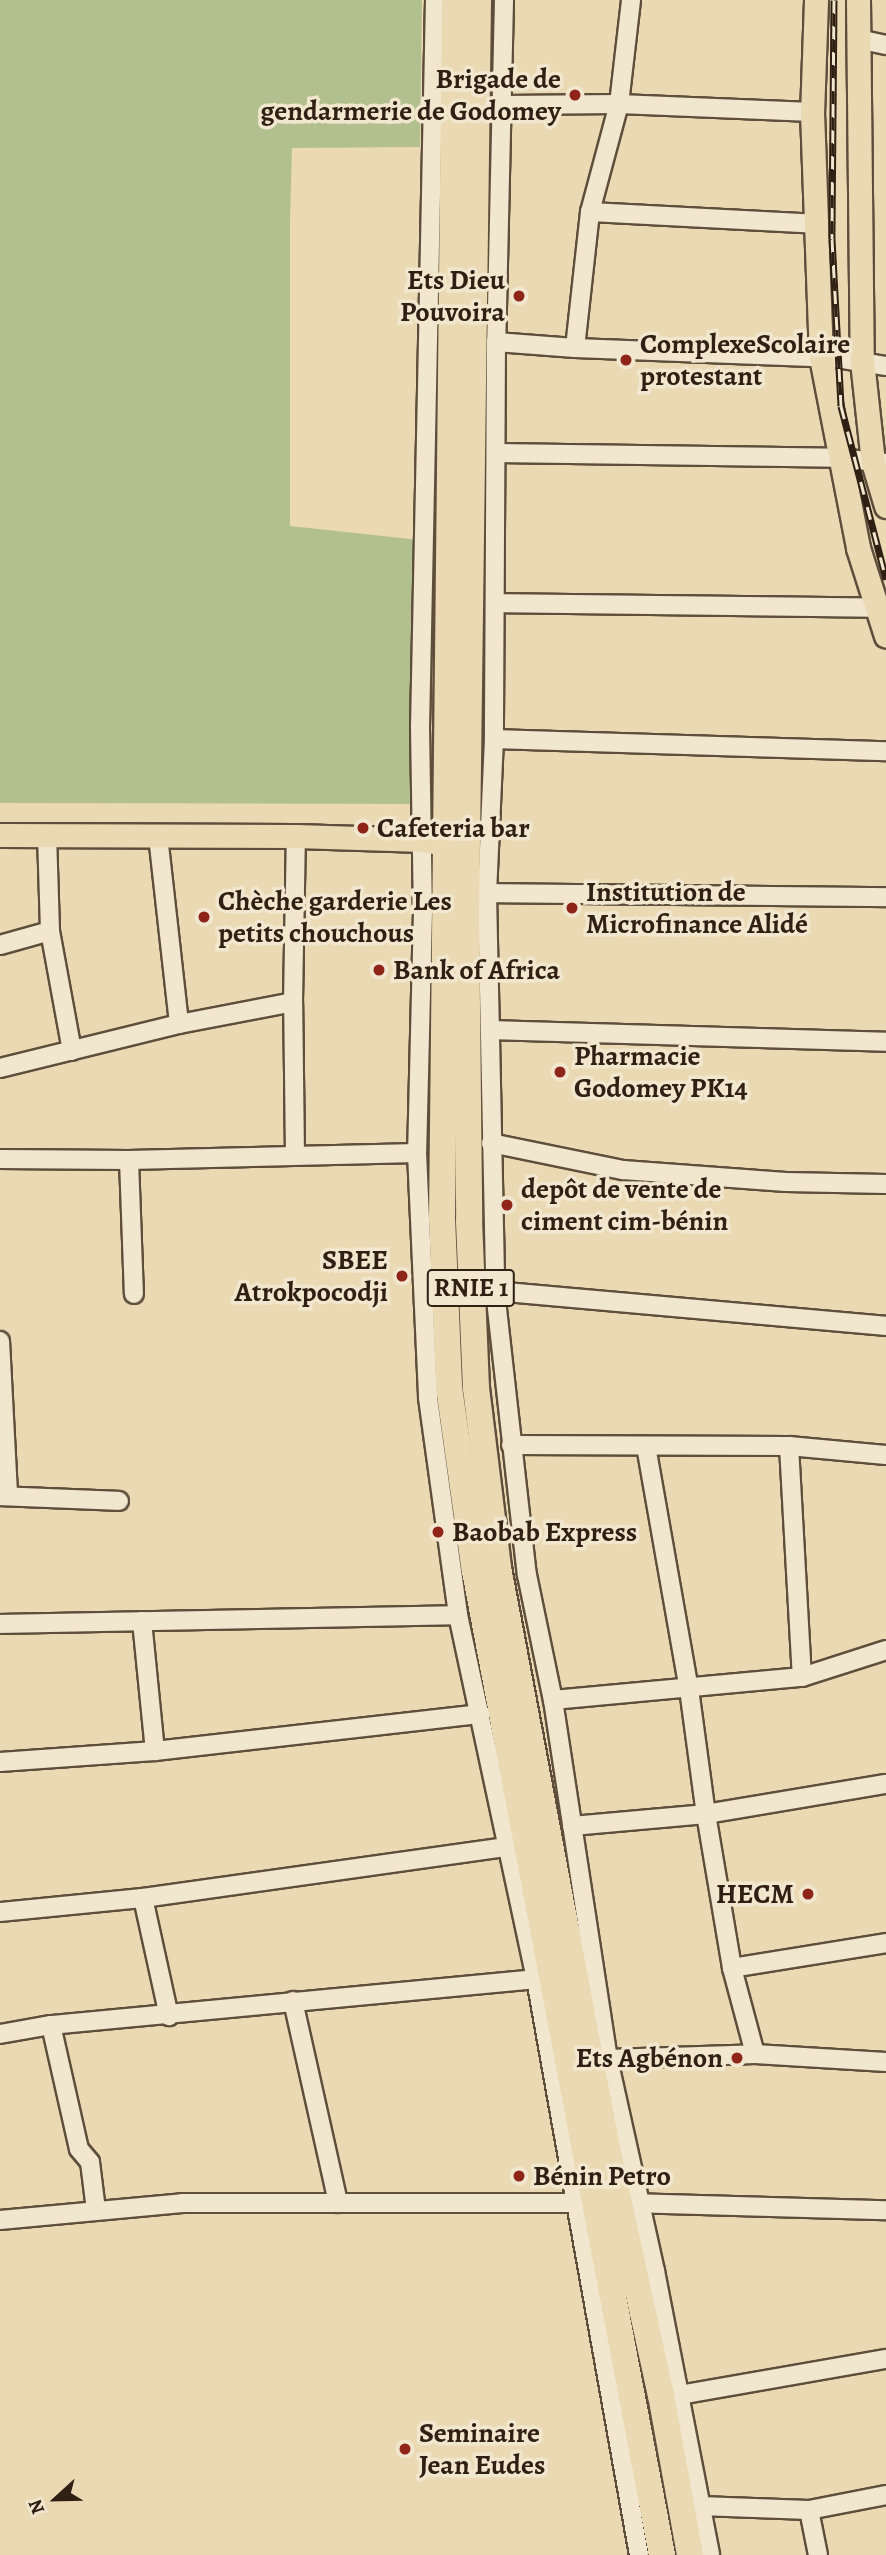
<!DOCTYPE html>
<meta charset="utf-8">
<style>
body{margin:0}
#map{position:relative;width:886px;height:2555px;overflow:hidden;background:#ead9b3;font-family:Alegreya,serif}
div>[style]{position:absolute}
.green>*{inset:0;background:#b2c090}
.roads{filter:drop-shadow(2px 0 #5e4e3b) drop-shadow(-2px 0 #5e4e3b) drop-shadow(0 2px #5e4e3b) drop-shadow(0 -2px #5e4e3b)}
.minor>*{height:18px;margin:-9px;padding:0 9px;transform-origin:9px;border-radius:9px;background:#f1e6ce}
.major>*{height:23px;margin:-11.5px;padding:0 11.5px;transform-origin:11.5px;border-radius:11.5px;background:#ead9b3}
.highway>*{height:26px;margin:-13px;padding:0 13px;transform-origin:13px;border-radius:13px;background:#ead9b3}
.rail>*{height:7px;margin-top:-3.5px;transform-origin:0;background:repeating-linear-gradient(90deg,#f1e6ce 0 13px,#302013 0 26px);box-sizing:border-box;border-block:2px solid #302013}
.dots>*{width:19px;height:19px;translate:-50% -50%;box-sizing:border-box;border:4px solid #f1e6ce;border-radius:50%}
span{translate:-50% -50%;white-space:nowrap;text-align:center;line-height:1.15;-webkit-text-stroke:7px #f1e6ce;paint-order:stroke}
.shield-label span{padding:2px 5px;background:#f1e6ce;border:2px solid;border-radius:5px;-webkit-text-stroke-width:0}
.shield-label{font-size:26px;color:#302013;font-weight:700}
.poi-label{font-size:28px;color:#302013;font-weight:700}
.right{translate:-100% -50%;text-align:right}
.left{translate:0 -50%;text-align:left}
.north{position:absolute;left:21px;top:2464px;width:70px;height:70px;-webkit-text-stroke:5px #f1e6ce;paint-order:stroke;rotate:248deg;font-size:19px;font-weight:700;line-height:28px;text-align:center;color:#302013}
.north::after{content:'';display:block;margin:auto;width:24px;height:32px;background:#302013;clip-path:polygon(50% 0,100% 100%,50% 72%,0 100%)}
</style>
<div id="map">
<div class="green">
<i style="clip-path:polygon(0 0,422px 0,420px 147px,292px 148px,290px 219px,290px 526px,420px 540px,414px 804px,0 803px)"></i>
</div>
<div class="roads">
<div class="minor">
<i style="left:435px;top:0;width:726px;rotate:91.18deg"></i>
<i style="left:420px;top:726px;width:185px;rotate:89.1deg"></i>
<i style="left:423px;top:911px;width:242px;rotate:91.4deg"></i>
<i style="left:417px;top:1153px;width:245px;rotate:87.4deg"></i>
<i style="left:428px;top:1398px;width:219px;rotate:82.1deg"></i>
<i style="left:458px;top:1615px;width:372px;rotate:77.9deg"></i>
<i style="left:536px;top:1979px;width:585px;rotate:79.86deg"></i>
<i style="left:504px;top:0;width:342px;rotate:91.3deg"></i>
<i style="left:496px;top:342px;width:397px;rotate:90.3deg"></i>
<i style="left:494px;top:739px;width:154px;rotate:92.6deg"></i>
<i style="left:487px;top:893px;width:398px;rotate:88.8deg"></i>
<i style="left:495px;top:1291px;width:286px;rotate:83.6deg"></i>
<i style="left:527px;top:1575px;width:128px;rotate:78.3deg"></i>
<i style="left:553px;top:1700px;width:363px;rotate:81.3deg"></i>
<i style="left:608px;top:2059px;width:217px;rotate:77.5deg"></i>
<i style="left:655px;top:2271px;width:289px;rotate:79deg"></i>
<i style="left:858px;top:39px;width:29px;rotate:12deg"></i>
<i style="left:504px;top:105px;width:115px;rotate:-0.5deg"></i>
<i style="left:619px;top:104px;width:193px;rotate:2.4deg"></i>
<i style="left:590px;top:212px;width:226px;rotate:3deg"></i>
<i style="left:496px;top:342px;width:79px;rotate:4.3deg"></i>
<i style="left:575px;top:348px;width:262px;rotate:2.2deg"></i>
<i style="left:837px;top:358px;width:50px;rotate:9.3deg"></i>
<i style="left:575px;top:348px;width:137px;rotate:-83.7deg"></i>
<i style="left:590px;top:212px;width:112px;rotate:-75deg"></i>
<i style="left:619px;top:104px;width:105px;rotate:-83.4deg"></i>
<i style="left:496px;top:453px;width:343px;rotate:0.8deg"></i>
<i style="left:839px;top:458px;width:47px;rotate:6.1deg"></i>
<i style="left:495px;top:603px;width:391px;rotate:0.7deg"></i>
<i style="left:494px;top:739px;width:392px;rotate:1.8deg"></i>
<i style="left:47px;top:835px;width:96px;rotate:88.2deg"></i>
<i style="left:50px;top:931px;width:122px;rotate:79.6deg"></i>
<i style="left:158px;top:836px;width:189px;rotate:83.6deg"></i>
<i style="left:487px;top:893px;width:399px;rotate:0.6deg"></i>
<i style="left:0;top:945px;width:52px;rotate:-15.6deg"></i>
<i style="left:490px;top:1030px;width:396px;rotate:1.7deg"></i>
<i style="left:0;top:1068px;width:184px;rotate:-13.8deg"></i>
<i style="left:179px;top:1024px;width:116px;rotate:-10.9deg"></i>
<i style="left:491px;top:1143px;width:135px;rotate:11.6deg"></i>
<i style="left:623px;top:1170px;width:163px;rotate:4.2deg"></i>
<i style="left:786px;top:1182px;width:100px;rotate:1.1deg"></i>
<i style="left:295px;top:1155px;width:153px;rotate:-90.7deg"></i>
<i style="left:293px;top:1002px;width:166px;rotate:-89deg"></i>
<i style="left:0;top:1159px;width:129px;rotate:0.4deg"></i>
<i style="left:129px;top:1160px;width:288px;rotate:-1.4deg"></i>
<i style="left:129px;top:1160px;width:134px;rotate:87.9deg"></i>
<i style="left:495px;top:1291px;width:393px;rotate:5.1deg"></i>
<i style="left:0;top:1341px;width:155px;rotate:87deg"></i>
<i style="left:511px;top:1445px;width:278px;rotate:0.2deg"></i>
<i style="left:789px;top:1446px;width:97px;rotate:5.3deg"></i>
<i style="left:646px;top:1446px;width:247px;rotate:80deg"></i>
<i style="left:689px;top:1689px;width:126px;rotate:82.3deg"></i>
<i style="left:706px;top:1814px;width:156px;rotate:80.4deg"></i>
<i style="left:732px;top:1968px;width:89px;rotate:75deg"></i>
<i style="left:789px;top:1446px;width:231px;rotate:86.8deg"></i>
<i style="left:0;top:1496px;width:119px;rotate:2.4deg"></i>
<i style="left:142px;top:1621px;width:131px;rotate:84.3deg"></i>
<i style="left:0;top:1624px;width:458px;rotate:-1.1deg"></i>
<i style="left:553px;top:1700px;width:250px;rotate:-5.3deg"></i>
<i style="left:802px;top:1677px;width:88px;rotate:-17.8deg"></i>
<i style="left:0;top:1762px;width:155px;rotate:-4.1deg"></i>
<i style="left:155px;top:1751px;width:328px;rotate:-6.5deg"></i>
<i style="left:572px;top:1826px;width:135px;rotate:-5.1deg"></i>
<i style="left:706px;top:1814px;width:182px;rotate:-9.5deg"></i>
<i style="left:143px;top:1898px;width:121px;rotate:77.6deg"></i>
<i style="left:0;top:1912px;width:144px;rotate:-5.6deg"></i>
<i style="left:143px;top:1898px;width:369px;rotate:-8deg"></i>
<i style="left:732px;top:1968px;width:156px;rotate:-9.2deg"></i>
<i style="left:293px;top:2001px;width:207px;rotate:77.4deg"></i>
<i style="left:51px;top:2025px;width:127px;rotate:77.3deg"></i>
<i style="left:79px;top:2149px;width:17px;rotate:50deg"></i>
<i style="left:90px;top:2162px;width:48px;rotate:82.9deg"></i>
<i style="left:0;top:2034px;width:52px;rotate:-10deg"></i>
<i style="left:51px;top:2025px;width:487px;rotate:-5.4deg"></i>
<i style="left:608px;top:2059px;width:147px;rotate:-1.9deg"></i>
<i style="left:755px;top:2054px;width:131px;rotate:3.5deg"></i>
<i style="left:629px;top:2203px;width:257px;rotate:1.6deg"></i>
<i style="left:0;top:2220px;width:183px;rotate:-5.3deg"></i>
<i style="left:182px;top:2203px;width:405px"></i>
<i style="left:679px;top:2395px;width:210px;rotate:-9.9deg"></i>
<i style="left:700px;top:2506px;width:109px;rotate:2.1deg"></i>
<i style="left:809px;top:2510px;width:78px;rotate:-11deg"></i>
<i style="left:809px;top:2510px;width:46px;rotate:78.7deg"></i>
</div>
<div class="major">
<i style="left:816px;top:0;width:112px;rotate:92deg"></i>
<i style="left:812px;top:112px;width:245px;rotate:87.9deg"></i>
<i style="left:821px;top:357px;width:195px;rotate:79deg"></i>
<i style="left:858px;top:548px;width:92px;rotate:72.3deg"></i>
<i style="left:858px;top:0;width:361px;rotate:89.4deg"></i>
<i style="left:862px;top:361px;width:102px;rotate:83.8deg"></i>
<i style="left:873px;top:462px;width:46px;rotate:73.5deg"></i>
<i style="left:0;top:835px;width:296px;rotate:0.2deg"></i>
<i style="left:296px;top:836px;width:127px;rotate:1.8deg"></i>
<i style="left:423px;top:840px;width:21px;rotate:11deg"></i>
</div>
<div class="highway">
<i style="left:455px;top:0;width:1218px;rotate:90.61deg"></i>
<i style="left:442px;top:1218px;width:169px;rotate:87.6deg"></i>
<i style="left:449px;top:1387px;width:186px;rotate:82deg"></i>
<i style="left:475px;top:1571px;width:1002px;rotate:79.24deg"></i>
<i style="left:478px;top:0;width:911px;rotate:90.75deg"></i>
<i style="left:466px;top:911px;width:310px;rotate:89.4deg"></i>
<i style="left:469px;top:1221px;width:167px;rotate:87.6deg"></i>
<i style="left:476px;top:1388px;width:181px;rotate:83deg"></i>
<i style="left:498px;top:1568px;width:590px;rotate:79.36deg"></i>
<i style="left:607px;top:2148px;width:253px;rotate:77.7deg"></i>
<i style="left:661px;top:2395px;width:163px;rotate:79.7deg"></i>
</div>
</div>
<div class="rail">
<i style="left:834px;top:0;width:239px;rotate:90.5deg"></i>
<i style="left:832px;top:239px;width:167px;rotate:86.9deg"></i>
<i style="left:841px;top:406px;width:179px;rotate:75.4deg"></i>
</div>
<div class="dots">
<i style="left:575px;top:95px;background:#8f2418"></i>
<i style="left:519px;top:296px;background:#8f2418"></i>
<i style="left:626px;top:360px;background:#8f2418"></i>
<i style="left:363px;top:828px;background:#8f2418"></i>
<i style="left:572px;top:908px;background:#8f2418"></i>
<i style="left:204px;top:917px;background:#8f2418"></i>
<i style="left:379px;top:970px;background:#8f2418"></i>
<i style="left:560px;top:1072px;background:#8f2418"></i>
<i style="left:507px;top:1205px;background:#8f2418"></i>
<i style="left:402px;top:1276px;background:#8f2418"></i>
<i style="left:438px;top:1532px;background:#8f2418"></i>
<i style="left:808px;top:1894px;background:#8f2418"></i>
<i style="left:737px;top:2058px;background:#8f2418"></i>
<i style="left:519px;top:2176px;background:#8f2418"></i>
<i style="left:405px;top:2449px;background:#8f2418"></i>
</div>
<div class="shield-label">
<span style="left:471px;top:1288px">RNIE 1</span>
</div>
<div class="poi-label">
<span class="right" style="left:561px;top:95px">Brigade de<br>gendarmerie de Godomey</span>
<span class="right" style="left:505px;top:296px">Ets Dieu<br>Pouvoira</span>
<span class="left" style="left:640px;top:360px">ComplexeScolaire<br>protestant</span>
<span class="left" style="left:377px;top:828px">Cafeteria bar</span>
<span class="left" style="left:586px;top:908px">Institution de<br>Microfinance Alidé</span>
<span class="left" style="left:218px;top:917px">Chèche garderie Les<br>petits chouchous</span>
<span class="left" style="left:393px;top:970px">Bank of Africa</span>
<span class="left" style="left:574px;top:1072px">Pharmacie<br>Godomey PK14</span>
<span class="left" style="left:521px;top:1205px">depôt de vente de<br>ciment cim-bénin</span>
<span class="right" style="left:388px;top:1276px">SBEE<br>Atrokpocodji</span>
<span class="left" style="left:452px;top:1532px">Baobab Express</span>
<span class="right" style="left:794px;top:1894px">HECM</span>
<span class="right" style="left:723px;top:2058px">Ets Agbénon</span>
<span class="left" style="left:533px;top:2176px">Bénin Petro</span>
<span class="left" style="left:419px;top:2449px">Seminaire<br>Jean Eudes</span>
</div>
<div class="north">N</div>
</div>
